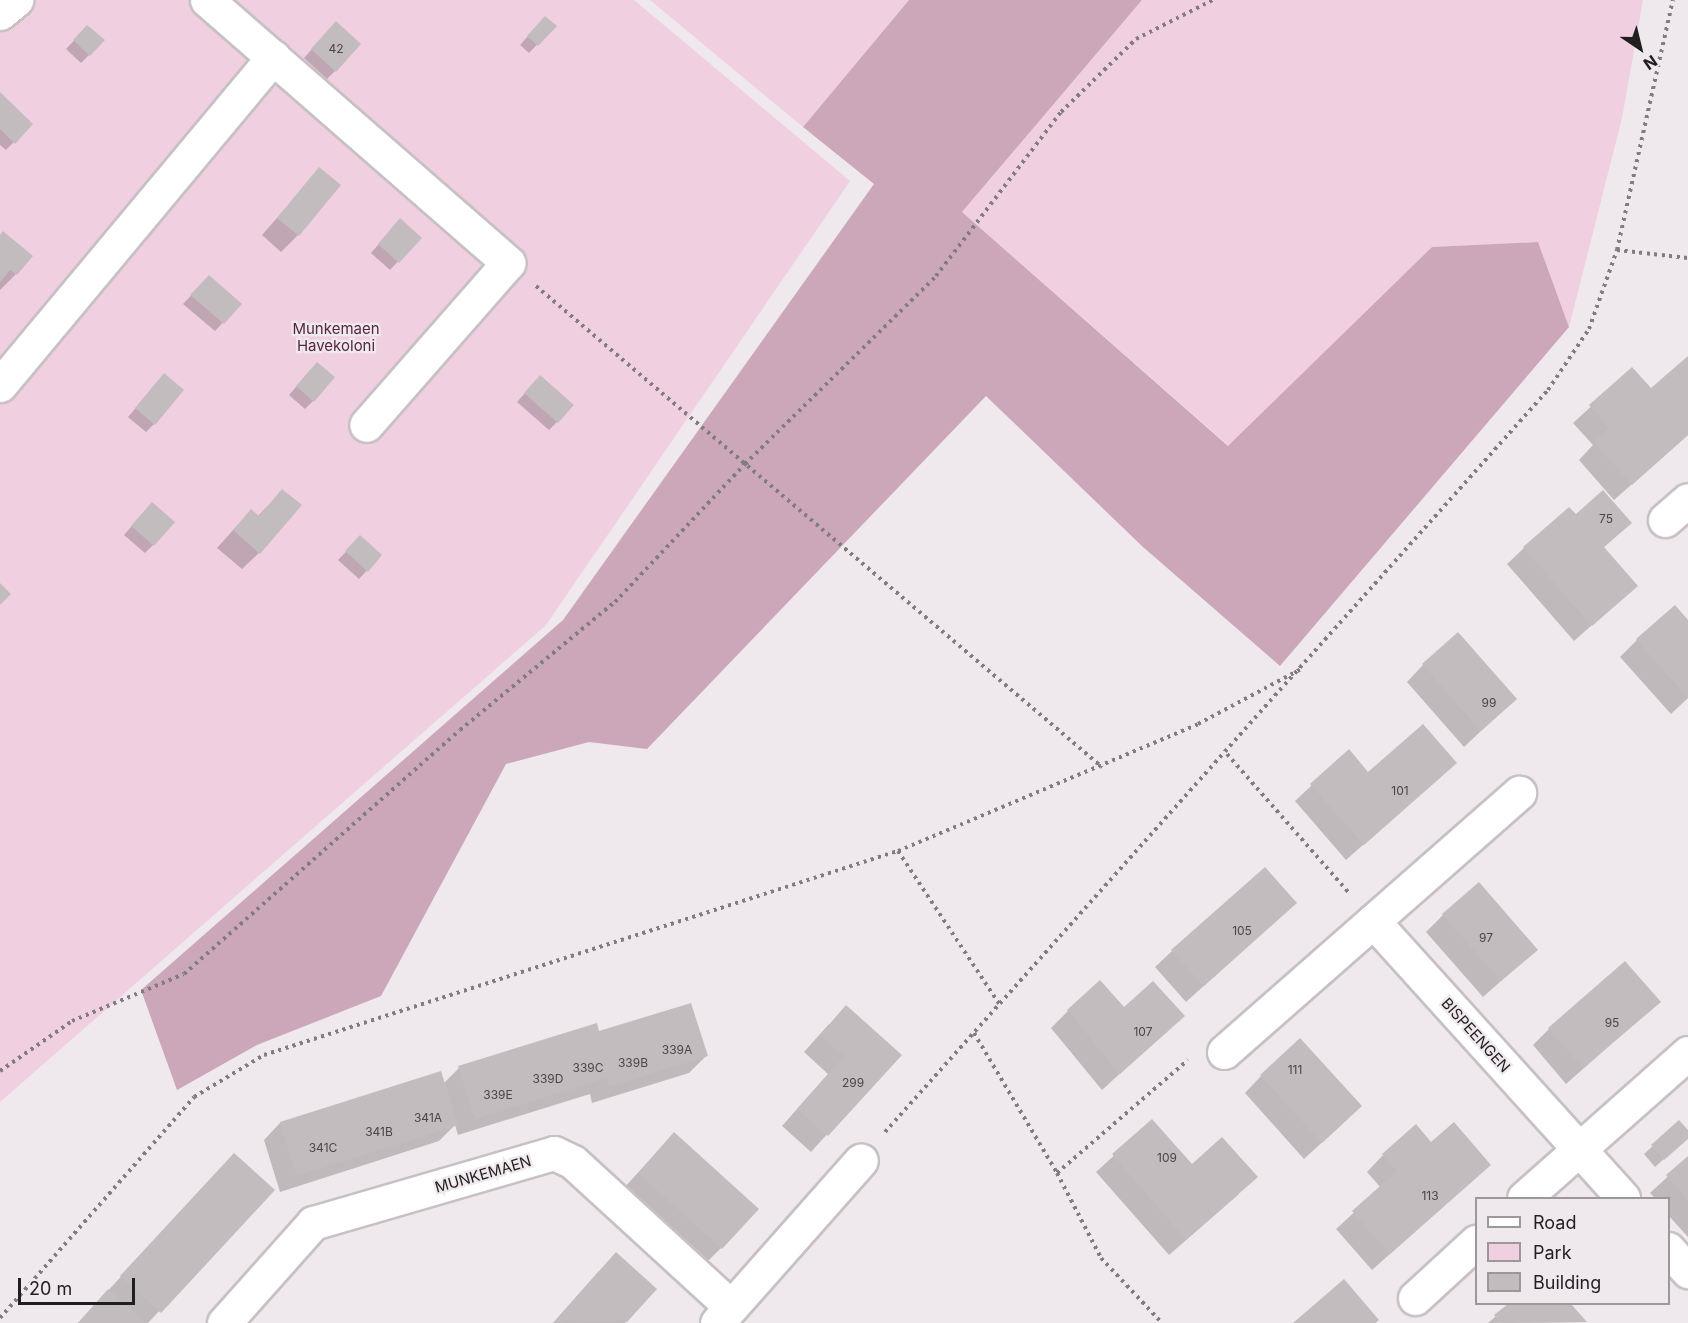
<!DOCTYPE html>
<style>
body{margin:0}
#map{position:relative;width:1688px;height:1323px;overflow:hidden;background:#efe8ec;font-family:Inter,sans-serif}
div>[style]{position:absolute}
.green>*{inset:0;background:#f0cfe0}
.forest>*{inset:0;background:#cca7ba}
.shadow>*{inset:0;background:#0003}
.building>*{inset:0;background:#c3bcbf}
.path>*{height:4px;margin-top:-2px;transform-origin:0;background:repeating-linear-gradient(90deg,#817d7f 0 3px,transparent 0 7.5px)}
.roads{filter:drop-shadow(2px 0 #c7c0c4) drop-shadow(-2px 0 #c7c0c4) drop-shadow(0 2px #c7c0c4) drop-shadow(0 -2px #c7c0c4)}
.minor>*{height:33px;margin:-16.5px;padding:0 16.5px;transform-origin:16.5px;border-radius:16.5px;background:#fff}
span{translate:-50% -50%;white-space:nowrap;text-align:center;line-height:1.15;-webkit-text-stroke:4.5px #efe8ec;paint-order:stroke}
.number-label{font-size:12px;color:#494647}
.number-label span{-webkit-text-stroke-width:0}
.park-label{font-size:15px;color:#562641}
.street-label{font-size:15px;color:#201e1f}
.legend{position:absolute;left:1475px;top:1197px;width:195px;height:108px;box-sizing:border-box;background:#efe8ec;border:2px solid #9c979a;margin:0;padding:8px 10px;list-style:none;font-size:18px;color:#201e1f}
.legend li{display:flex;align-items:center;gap:12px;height:30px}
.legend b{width:30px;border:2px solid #9c979a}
.north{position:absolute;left:1610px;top:18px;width:60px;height:60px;-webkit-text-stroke:4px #efe8ec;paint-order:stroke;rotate:145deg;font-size:16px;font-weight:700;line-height:24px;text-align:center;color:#201e1f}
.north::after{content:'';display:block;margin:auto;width:21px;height:27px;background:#201e1f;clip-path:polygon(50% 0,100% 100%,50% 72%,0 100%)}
.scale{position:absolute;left:18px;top:1278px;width:117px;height:27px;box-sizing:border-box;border:3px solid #201e1f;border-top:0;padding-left:8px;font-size:18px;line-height:21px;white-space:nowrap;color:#201e1f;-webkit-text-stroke:4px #efe8ec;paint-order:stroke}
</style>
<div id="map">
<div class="green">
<i style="clip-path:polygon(0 0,634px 0,850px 181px,546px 625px,0 1102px)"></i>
<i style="clip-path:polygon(650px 0,909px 0,803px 127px)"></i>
<i style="clip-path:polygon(1142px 0,1643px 0,1622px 118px,1569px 327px,1538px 242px,1432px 247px,1229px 446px,962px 212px)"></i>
</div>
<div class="forest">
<i style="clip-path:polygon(909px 0,1142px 0,962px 212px,1228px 446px,1432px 247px,1538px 242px,1569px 327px,1280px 666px,1143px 547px,986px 396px,647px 749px,589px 742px,506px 764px,381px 996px,257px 1045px,177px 1090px,141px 990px,563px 620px,874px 184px,803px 127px)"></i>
</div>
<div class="shadow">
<i style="clip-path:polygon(537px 26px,555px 26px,529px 53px,520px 45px)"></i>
<i style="clip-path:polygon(87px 27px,89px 55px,81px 63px,66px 49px)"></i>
<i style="clip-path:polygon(328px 31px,335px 71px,327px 79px,304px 58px)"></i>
<i style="clip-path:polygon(0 94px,14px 142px,6px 150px,0 145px)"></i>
<i style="clip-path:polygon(320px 169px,298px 235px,281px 252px,262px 235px)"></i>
<i style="clip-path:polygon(392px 229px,420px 238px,390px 270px,371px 253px)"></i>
<i style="clip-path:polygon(0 236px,16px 274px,0 290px)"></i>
<i style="clip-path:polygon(201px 285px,240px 304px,215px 331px,183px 304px)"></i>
<i style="clip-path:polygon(1688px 358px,1688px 435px,1614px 500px,1579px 460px,1593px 445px,1573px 423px,1632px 369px,1651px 391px)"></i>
<i style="clip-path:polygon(309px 372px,313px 401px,305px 409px,289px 395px)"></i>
<i style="clip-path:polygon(164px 375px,154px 424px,146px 432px,128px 417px)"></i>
<i style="clip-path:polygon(532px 385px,557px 422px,549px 430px,517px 402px)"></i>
<i style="clip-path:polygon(282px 491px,259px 553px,242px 569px,217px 548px,235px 528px,257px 517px)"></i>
<i style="clip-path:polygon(144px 512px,153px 545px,145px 553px,124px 535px)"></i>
<i style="clip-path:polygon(1575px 516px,1630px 523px,1603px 548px,1636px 586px,1574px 641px,1507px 564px,1524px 548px)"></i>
<i style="clip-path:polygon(360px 537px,380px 556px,359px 579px,338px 560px)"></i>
<i style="clip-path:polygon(1688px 622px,1688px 698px,1671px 714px,1620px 657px,1637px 640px)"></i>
<i style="clip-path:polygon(1423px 665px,1515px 699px,1464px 747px,1407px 682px)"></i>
<i style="clip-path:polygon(1455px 763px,1346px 860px,1295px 801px,1312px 785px)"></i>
<i style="clip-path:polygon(1295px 903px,1186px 1002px,1155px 967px,1172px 951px)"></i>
<i style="clip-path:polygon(1443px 915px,1536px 950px,1483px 997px,1426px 932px)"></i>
<i style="clip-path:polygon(1659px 1002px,1566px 1084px,1533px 1045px,1549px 1029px)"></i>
<i style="clip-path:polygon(1124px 1009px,1183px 1016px,1102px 1090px,1051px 1028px,1068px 1011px)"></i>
<i style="clip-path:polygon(829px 1024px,899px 1055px,811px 1152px,782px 1126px,828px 1074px,804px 1052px)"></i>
<i style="clip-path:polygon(598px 1033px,706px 1056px,689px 1073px,592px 1103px,590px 1094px,458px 1135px,455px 1125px,439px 1141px,280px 1192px,264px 1140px,280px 1123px,443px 1084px,459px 1068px)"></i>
<i style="clip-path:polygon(1261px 1076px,1343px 1123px,1304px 1159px,1245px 1093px)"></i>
<i style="clip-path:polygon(1152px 1121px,1192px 1166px,1239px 1194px,1169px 1255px,1096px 1172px)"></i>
<i style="clip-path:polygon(1679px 1122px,1688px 1137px,1655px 1167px,1644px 1154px)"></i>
<i style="clip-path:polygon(1431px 1144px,1472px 1181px,1372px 1270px,1336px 1229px,1381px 1188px,1367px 1172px,1383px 1155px)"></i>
<i style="clip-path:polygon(658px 1151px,721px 1248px,704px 1265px,622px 1190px)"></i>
<i style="clip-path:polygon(1688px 1158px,1688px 1237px,1668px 1215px,1668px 1198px,1655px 1198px,1650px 1193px)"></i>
<i style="clip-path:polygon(218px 1172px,273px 1190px,148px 1323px,78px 1323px)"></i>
<i style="clip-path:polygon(599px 1271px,655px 1289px,625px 1323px,553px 1323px)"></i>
<i style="clip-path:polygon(1510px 1304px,1569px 1304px,1585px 1322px,1488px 1323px)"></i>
</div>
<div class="building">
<i style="clip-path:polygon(545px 16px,557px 26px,538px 46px,527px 36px)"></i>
<i style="clip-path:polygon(336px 21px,361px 44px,336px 72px,311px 49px)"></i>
<i style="clip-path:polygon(87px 25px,105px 40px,90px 56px,73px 40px)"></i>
<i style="clip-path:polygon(0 92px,33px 124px,15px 144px,0 129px)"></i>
<i style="clip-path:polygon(319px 167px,341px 185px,299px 236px,277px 218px)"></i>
<i style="clip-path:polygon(400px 218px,422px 238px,399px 263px,378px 244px)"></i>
<i style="clip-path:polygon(3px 231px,33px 256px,17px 275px,10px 270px,0 282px,0 235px)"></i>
<i style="clip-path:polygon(209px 275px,242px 304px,224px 324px,190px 295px)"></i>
<i style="clip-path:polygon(1688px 356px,1688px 435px,1632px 485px,1594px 442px,1609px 428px,1589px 405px,1632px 367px,1651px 388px)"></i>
<i style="clip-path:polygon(317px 362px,335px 377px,314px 402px,296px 386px)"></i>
<i style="clip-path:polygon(164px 373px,184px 390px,155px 425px,135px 408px)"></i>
<i style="clip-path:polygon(540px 375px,574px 405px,558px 423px,524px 393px)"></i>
<i style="clip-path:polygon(282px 489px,302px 505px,260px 554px,233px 530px,251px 509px,259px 516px)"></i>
<i style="clip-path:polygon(1603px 490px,1632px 523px,1604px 547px,1638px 586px,1592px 626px,1523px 547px,1569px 507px,1576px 514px)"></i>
<i style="clip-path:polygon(152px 502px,175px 522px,154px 546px,131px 526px)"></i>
<i style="clip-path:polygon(360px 535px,382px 555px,368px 572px,345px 551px)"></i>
<i style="clip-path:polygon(0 583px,11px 594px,0 605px)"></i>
<i style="clip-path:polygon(1675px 605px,1688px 620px,1688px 698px,1636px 639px)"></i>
<i style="clip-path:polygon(1458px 632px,1517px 699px,1481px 731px,1422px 664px)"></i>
<i style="clip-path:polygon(1423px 724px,1457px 763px,1364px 845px,1310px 784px,1349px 749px,1368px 772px)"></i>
<i style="clip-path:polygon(1265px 867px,1297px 903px,1204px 986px,1171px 950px)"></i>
<i style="clip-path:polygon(1479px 882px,1538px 950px,1501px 981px,1442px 914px)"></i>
<i style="clip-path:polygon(1625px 961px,1661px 1002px,1583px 1068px,1548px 1028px)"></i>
<i style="clip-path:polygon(1100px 980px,1124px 1007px,1153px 981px,1185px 1016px,1120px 1074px,1067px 1010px)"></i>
<i style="clip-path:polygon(691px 1003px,708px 1056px,609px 1087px,607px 1078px,475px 1119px,458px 1066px,597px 1023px,599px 1031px)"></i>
<i style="clip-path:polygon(846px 1005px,902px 1055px,828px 1136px,797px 1109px,844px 1056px,820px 1035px)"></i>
<i style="clip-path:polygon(1300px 1038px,1362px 1106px,1322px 1143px,1260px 1075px)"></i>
<i style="clip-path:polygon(441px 1071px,458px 1125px,297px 1176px,280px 1122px)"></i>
<i style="clip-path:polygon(1152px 1119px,1192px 1164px,1222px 1137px,1258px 1177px,1186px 1240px,1112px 1154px)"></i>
<i style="clip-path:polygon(1679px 1120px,1688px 1130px,1688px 1139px,1664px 1160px,1651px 1145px)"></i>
<i style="clip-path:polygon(1454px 1122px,1491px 1165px,1390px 1254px,1352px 1211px,1397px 1171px,1382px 1154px,1416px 1124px,1431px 1142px)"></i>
<i style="clip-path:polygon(674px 1132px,759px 1209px,722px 1249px,638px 1173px)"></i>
<i style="clip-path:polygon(234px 1153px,275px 1190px,161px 1313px,120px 1276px)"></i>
<i style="clip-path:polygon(1688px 1156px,1688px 1201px,1666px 1175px)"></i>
<i style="clip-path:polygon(616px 1252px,657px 1289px,627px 1322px,553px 1323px)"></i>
<i style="clip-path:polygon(1344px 1279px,1379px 1320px,1376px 1323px,1293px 1323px)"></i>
<i style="clip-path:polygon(108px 1289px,146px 1323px,78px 1323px)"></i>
<i style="clip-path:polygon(1508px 1304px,1571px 1304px,1587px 1322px,1501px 1323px,1494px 1315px)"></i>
</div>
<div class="path">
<i style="left:1617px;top:250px;width:71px;rotate:6.4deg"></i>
<i style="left:536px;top:286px;width:743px;rotate:40.36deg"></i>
<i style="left:1227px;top:754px;width:185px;rotate:48.7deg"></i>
<i style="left:898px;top:851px;width:185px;rotate:56.5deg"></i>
<i style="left:974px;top:1033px;width:163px;rotate:59.3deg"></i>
<i style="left:1057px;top:1173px;width:96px;rotate:62.6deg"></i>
<i style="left:1101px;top:1258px;width:89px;rotate:46.8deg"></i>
<i style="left:0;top:1071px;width:88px;rotate:-34.8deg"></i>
<i style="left:72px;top:1021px;width:121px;rotate:-22.8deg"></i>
<i style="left:184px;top:974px;width:368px;rotate:-41.5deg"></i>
<i style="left:460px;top:730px;width:201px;rotate:-39.6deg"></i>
<i style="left:615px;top:602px;width:190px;rotate:-46.7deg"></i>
<i style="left:745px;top:464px;width:268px;rotate:-44.5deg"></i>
<i style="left:936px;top:276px;width:206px;rotate:-52.7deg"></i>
<i style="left:1061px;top:112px;width:105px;rotate:-44.2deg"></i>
<i style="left:1136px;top:39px;width:86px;rotate:-26.9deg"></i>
<i style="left:885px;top:1132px;width:995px;rotate:-48.22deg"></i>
<i style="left:1548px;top:390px;width:73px;rotate:-56.1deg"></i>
<i style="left:1589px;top:329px;width:84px;rotate:-70.5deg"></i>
<i style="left:1617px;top:250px;width:256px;rotate:-77.4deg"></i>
<i style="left:1057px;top:1173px;width:173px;rotate:-40.8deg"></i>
<i style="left:0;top:1318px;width:294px;rotate:-48.7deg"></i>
<i style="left:194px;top:1097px;width:82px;rotate:-31deg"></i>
<i style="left:264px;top:1055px;width:666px;rotate:-17.84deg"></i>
<i style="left:898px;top:851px;width:326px;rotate:-22.9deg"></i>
<i style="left:1198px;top:724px;width:119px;rotate:-28.1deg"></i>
</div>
<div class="roads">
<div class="minor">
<i style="left:207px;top:0;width:400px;rotate:41.1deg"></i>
<i style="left:508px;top:263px;width:215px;rotate:131.2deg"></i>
<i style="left:0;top:13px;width:21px;rotate:-39deg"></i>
<i style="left:0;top:385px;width:427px;rotate:-50.2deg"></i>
<i style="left:1665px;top:520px;width:30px;rotate:-41deg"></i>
<i style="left:1373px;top:921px;width:373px;rotate:47.9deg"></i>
<i style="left:1224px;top:1052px;width:393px;rotate:-41.3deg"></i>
<i style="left:1524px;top:1198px;width:219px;rotate:-41.5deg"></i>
<i style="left:1668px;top:1249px;width:30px;rotate:48deg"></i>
<i style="left:1415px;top:1298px;width:83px;rotate:-42.6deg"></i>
<i style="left:224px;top:1323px;width:134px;rotate:-48.3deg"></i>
<i style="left:313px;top:1223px;width:251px;rotate:-16.2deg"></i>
<i style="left:554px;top:1153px;width:21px;rotate:25deg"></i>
<i style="left:573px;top:1162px;width:214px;rotate:42.5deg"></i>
<i style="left:717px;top:1323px;width:217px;rotate:-48.5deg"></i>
</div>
</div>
<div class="number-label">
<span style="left:336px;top:49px">42</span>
<span style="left:1606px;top:519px">75</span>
<span style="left:1489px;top:703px">99</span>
<span style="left:1400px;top:791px">101</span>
<span style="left:1242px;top:931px">105</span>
<span style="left:1486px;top:938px">97</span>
<span style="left:1612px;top:1023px">95</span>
<span style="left:1143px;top:1032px">107</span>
<span style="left:677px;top:1050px">339A</span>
<span style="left:633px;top:1063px">339B</span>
<span style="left:588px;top:1068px">339C</span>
<span style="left:1295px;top:1070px">111</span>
<span style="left:548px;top:1079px">339D</span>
<span style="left:853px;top:1083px">299</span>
<span style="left:498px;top:1095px">339E</span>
<span style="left:428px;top:1118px">341A</span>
<span style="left:379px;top:1132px">341B</span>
<span style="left:323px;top:1148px">341C</span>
<span style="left:1167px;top:1158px">109</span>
<span style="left:1430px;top:1196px">113</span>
</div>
<div class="park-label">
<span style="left:336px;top:337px">Munkemaen<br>Havekoloni</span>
</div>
<div class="street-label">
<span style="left:1476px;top:1035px;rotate:48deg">BISPEENGEN</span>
<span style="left:483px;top:1174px;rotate:-16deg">MUNKEMAEN</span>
</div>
<ul class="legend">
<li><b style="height:8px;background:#fff"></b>Road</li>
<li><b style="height:16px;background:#f0cfe0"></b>Park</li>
<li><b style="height:16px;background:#c3bcbf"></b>Building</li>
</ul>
<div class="north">N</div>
<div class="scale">20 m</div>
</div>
